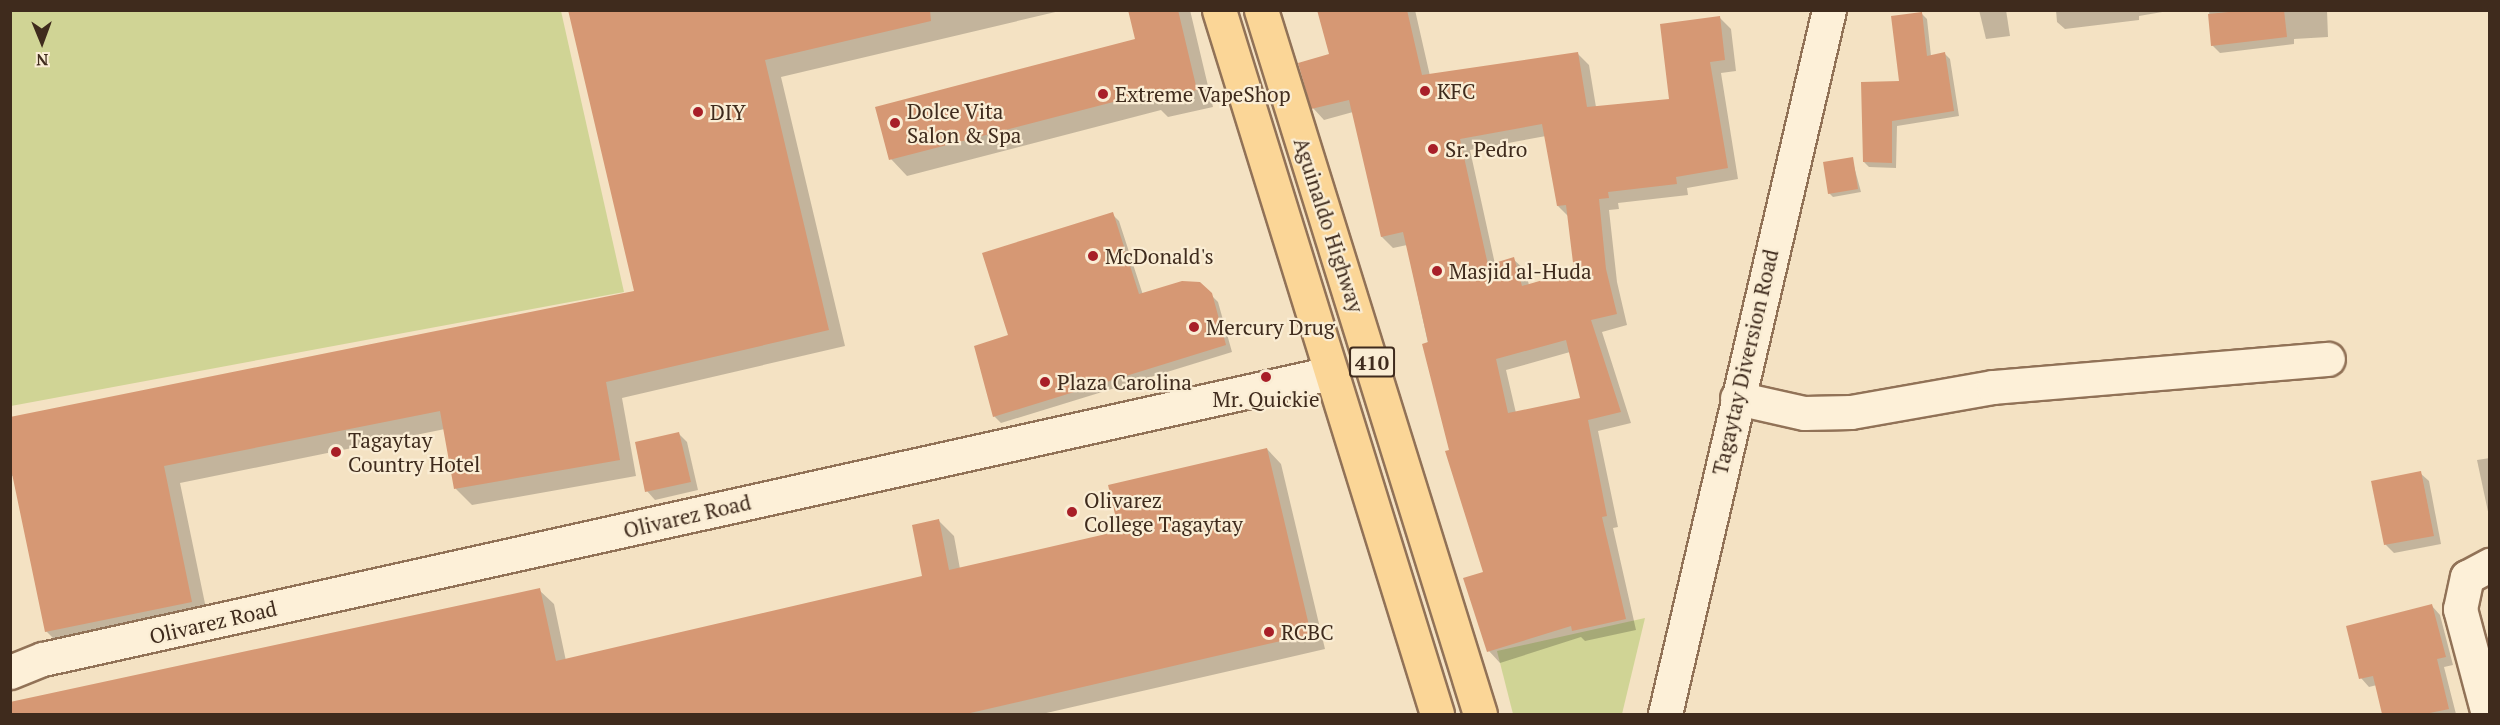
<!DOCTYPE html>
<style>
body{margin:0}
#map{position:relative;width:2500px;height:725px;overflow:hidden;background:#f4e2c3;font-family:"PT Serif",serif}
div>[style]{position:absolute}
.green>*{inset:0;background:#d0d495}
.shadow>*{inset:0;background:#0003}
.building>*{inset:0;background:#d69874}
.roads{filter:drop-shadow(2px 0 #917257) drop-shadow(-2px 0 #917257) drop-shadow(0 2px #917257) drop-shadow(0 -2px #917257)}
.street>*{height:33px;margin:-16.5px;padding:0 16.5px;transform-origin:16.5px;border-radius:16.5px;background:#fdf0d8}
.secondary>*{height:33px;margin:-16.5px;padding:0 16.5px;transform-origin:16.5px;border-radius:16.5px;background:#fdf0d8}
.primary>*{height:33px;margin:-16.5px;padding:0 16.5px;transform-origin:16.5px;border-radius:16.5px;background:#fbd697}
.dots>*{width:16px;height:16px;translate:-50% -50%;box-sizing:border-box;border:3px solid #faedd4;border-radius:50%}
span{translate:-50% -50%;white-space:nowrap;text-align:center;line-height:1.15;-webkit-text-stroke:4.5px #faedd4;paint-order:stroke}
.shield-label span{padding:2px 4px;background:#faedd4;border:2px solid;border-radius:4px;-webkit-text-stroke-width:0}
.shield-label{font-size:20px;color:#3f2b1d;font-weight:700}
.poi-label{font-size:21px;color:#3f2b1d}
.left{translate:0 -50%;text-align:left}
.street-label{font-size:21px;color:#3f2b1d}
.frame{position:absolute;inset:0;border:12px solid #3f2b1d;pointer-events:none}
.north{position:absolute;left:12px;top:12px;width:60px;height:60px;-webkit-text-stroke:4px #faedd4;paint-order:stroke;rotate:179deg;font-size:16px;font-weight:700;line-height:24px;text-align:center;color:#3f2b1d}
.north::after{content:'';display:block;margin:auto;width:21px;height:27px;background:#3f2b1d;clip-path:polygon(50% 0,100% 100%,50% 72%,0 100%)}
</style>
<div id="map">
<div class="green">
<i style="clip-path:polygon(11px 10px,561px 11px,624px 292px,11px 406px)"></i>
<i style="clip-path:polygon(1645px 618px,1622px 714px,1513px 714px,1497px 651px)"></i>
</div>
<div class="shadow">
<i style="clip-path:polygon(569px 10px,1064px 10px,781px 77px,845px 346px,622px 398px,636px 476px,472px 505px,456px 489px,445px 429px,180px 483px,208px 618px,63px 648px,46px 631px,14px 476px,10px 476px,10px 419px,636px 292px)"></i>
<i style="clip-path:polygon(1130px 10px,1190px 10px,1213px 107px,1168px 117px,1161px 110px,907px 176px,891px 159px,1137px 40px)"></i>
<i style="clip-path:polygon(evenodd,1318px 10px,1415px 10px,1430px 76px,1577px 53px,1589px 65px,1596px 107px,1671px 100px,1720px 18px,1731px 29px,1736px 71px,1721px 73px,1738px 179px,1687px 188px,1688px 195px,1618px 203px,1619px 209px,1609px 210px,1617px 282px,1627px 325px,1602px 332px,1631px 423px,1598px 431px,1618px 527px,1613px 528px,1636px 630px,1585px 641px,1581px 637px,1500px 663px,1489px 651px,1485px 573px,1451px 451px,1407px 245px,1393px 248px,1382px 237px,1353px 112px,1324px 120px,1313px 108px,1331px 55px,1318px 10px,1546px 136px,1558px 206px,1568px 216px,1576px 272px,1529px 285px,1525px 270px,1513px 259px,1495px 264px,1470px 150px,1546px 136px,1318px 10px,1570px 352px,1582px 400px,1516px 413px,1506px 370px,1570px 352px)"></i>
<i style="clip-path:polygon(1979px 10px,2006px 10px,2010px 36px,1986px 39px)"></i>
<i style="clip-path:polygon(2056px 10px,2174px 10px,2139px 16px,2139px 20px,2065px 29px,2057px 22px)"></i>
<i style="clip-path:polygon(2209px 10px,2327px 10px,2328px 37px,2294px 39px,2294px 44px,2220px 53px,2212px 45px)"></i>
<i style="clip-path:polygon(1922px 14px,1927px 19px,1931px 56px,1944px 53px,1950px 59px,1959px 116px,1897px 126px,1896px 168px,1869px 167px,1864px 162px,1900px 82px)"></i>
<i style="clip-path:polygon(1852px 159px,1861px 192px,1833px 197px,1829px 193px)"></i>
<i style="clip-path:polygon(1112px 214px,1119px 221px,1143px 295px,1200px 284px,1218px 302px,1232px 352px,1001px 423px,994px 416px,1010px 336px)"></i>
<i style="clip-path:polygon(679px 434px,687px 442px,698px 490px,655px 500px,647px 491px)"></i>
<i style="clip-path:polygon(1267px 449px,1281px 464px,1325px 649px,1042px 714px,57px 714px,52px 694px,539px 590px,554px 604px,566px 661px,924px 578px,939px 521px,954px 536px,960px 569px,1121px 532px)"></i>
<i style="clip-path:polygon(2490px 458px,2490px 521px,2477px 460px)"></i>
<i style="clip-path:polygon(2420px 473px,2429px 481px,2441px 544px,2394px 553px,2385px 544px)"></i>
<i style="clip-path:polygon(2432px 606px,2440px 615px,2453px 665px,2444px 667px,2456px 714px,2384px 714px,2377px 685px,2369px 687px,2361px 678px)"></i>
</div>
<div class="building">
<i style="clip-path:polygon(568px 10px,930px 10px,931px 21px,765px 60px,829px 330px,606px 382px,620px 460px,454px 489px,440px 411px,164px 466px,192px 602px,45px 632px,10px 464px,10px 417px,634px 291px)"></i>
<i style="clip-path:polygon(1128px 10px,1178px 10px,1197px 90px,1150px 101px,1148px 93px,889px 160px,875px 107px,1135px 39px)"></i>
<i style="clip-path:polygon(evenodd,1317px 10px,1407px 10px,1422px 75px,1578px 52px,1587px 107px,1669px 99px,1660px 24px,1720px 16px,1725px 60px,1710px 62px,1728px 168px,1676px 177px,1677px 184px,1608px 192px,1609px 198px,1599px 199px,1606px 269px,1617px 314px,1591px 320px,1621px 412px,1588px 420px,1607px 516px,1602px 517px,1626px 619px,1572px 631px,1571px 626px,1487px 652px,1463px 578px,1483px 572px,1445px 451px,1449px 450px,1422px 344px,1428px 342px,1403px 232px,1381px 237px,1349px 100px,1311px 109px,1303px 80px,1298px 63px,1329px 54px,1317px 10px,1542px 124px,1557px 206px,1566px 205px,1574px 271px,1522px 286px,1514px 257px,1488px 265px,1460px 139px,1542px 124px,1317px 10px,1566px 340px,1580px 398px,1508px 413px,1496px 359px,1566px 340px)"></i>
<i style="clip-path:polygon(2249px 10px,2284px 10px,2287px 37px,2211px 46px,2208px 14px)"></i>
<i style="clip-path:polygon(1922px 12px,1927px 56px,1945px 52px,1954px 111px,1892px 121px,1892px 163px,1863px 162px,1861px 82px,1899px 81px,1891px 16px)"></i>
<i style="clip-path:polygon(1853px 157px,1858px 189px,1828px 194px,1823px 162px)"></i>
<i style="clip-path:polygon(1113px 212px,1139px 294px,1182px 281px,1200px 282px,1212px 293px,1226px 345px,993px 417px,974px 346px,1008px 335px,982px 253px)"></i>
<i style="clip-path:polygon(679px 432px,691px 482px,645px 492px,635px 442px)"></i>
<i style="clip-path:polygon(1267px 448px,1311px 634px,966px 714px,10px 714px,10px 702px,540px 588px,556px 661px,922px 576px,912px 525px,939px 519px,949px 570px,1119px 531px,1108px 485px)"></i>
<i style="clip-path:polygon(2421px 471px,2434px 536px,2384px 545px,2371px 481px)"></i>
<i style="clip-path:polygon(2432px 604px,2446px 657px,2437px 659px,2449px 709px,2425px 714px,2382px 714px,2373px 676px,2359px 679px,2346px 626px)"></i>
</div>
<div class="roads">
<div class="street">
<i style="left:1737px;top:398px;width:69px;rotate:12.6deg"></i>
<i style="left:1804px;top:413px;width:47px;rotate:-1.2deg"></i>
<i style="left:1851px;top:412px;width:144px;rotate:-10deg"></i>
<i style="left:1993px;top:387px;width:336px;rotate:-4.8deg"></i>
<i style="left:2488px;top:714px;width:109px;rotate:-104.9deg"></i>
<i style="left:2460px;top:609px;width:33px;rotate:-78deg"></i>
<i style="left:2467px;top:577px;width:26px;rotate:-28deg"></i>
</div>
<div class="secondary">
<i style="left:10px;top:672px;width:35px;rotate:-22deg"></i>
<i style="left:43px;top:659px;width:1319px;rotate:-12.52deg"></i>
<i style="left:1665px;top:714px;width:723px;rotate:-76.89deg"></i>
</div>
<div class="primary">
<i style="left:1219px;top:10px;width:737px;rotate:72.79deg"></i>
<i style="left:1261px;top:10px;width:737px;rotate:72.72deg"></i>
</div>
</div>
<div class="dots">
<i style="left:1425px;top:91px;background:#a81f28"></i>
<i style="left:1103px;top:94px;background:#a81f28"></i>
<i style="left:698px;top:112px;background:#a81f28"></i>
<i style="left:895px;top:123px;background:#a81f28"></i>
<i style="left:1433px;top:149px;background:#a81f28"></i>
<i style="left:1093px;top:256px;background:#a81f28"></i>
<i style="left:1437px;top:271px;background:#a81f28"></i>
<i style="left:1194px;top:327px;background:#a81f28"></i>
<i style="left:1266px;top:377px;background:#a81f28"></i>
<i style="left:1045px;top:382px;background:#a81f28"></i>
<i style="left:336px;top:452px;background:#a81f28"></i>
<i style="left:1072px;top:512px;background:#a81f28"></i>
<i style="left:1269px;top:632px;background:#a81f28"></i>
</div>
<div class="shield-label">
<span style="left:1372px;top:362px">410</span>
</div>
<div class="poi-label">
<span class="left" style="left:1437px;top:91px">KFC</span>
<span class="left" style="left:1115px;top:94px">Extreme VapeShop</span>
<span class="left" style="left:907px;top:123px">Dolce Vita<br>Salon &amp; Spa</span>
<span class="left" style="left:710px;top:112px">DIY</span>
<span class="left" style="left:1445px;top:149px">Sr. Pedro</span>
<span class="left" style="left:1105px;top:256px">McDonald's</span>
<span class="left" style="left:1449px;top:271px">Masjid al-Huda</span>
<span class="left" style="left:1206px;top:327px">Mercury Drug</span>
<span class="left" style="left:1057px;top:382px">Plaza Carolina</span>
<span style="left:1266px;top:399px">Mr. Quickie</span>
<span class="left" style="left:348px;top:452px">Tagaytay<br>Country Hotel</span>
<span class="left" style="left:1084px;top:512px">Olivarez<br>College Tagaytay</span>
<span class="left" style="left:1281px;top:632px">RCBC</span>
</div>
<div class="street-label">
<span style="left:1329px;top:225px;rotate:72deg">Aguinaldo Highway</span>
<span style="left:1745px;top:362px;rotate:-77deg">Tagaytay Diversion Road</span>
<span style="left:687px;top:516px;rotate:-13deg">Olivarez Road</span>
<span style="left:213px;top:622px;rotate:-13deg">Olivarez Road</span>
</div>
<div class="frame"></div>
<div class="north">N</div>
</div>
